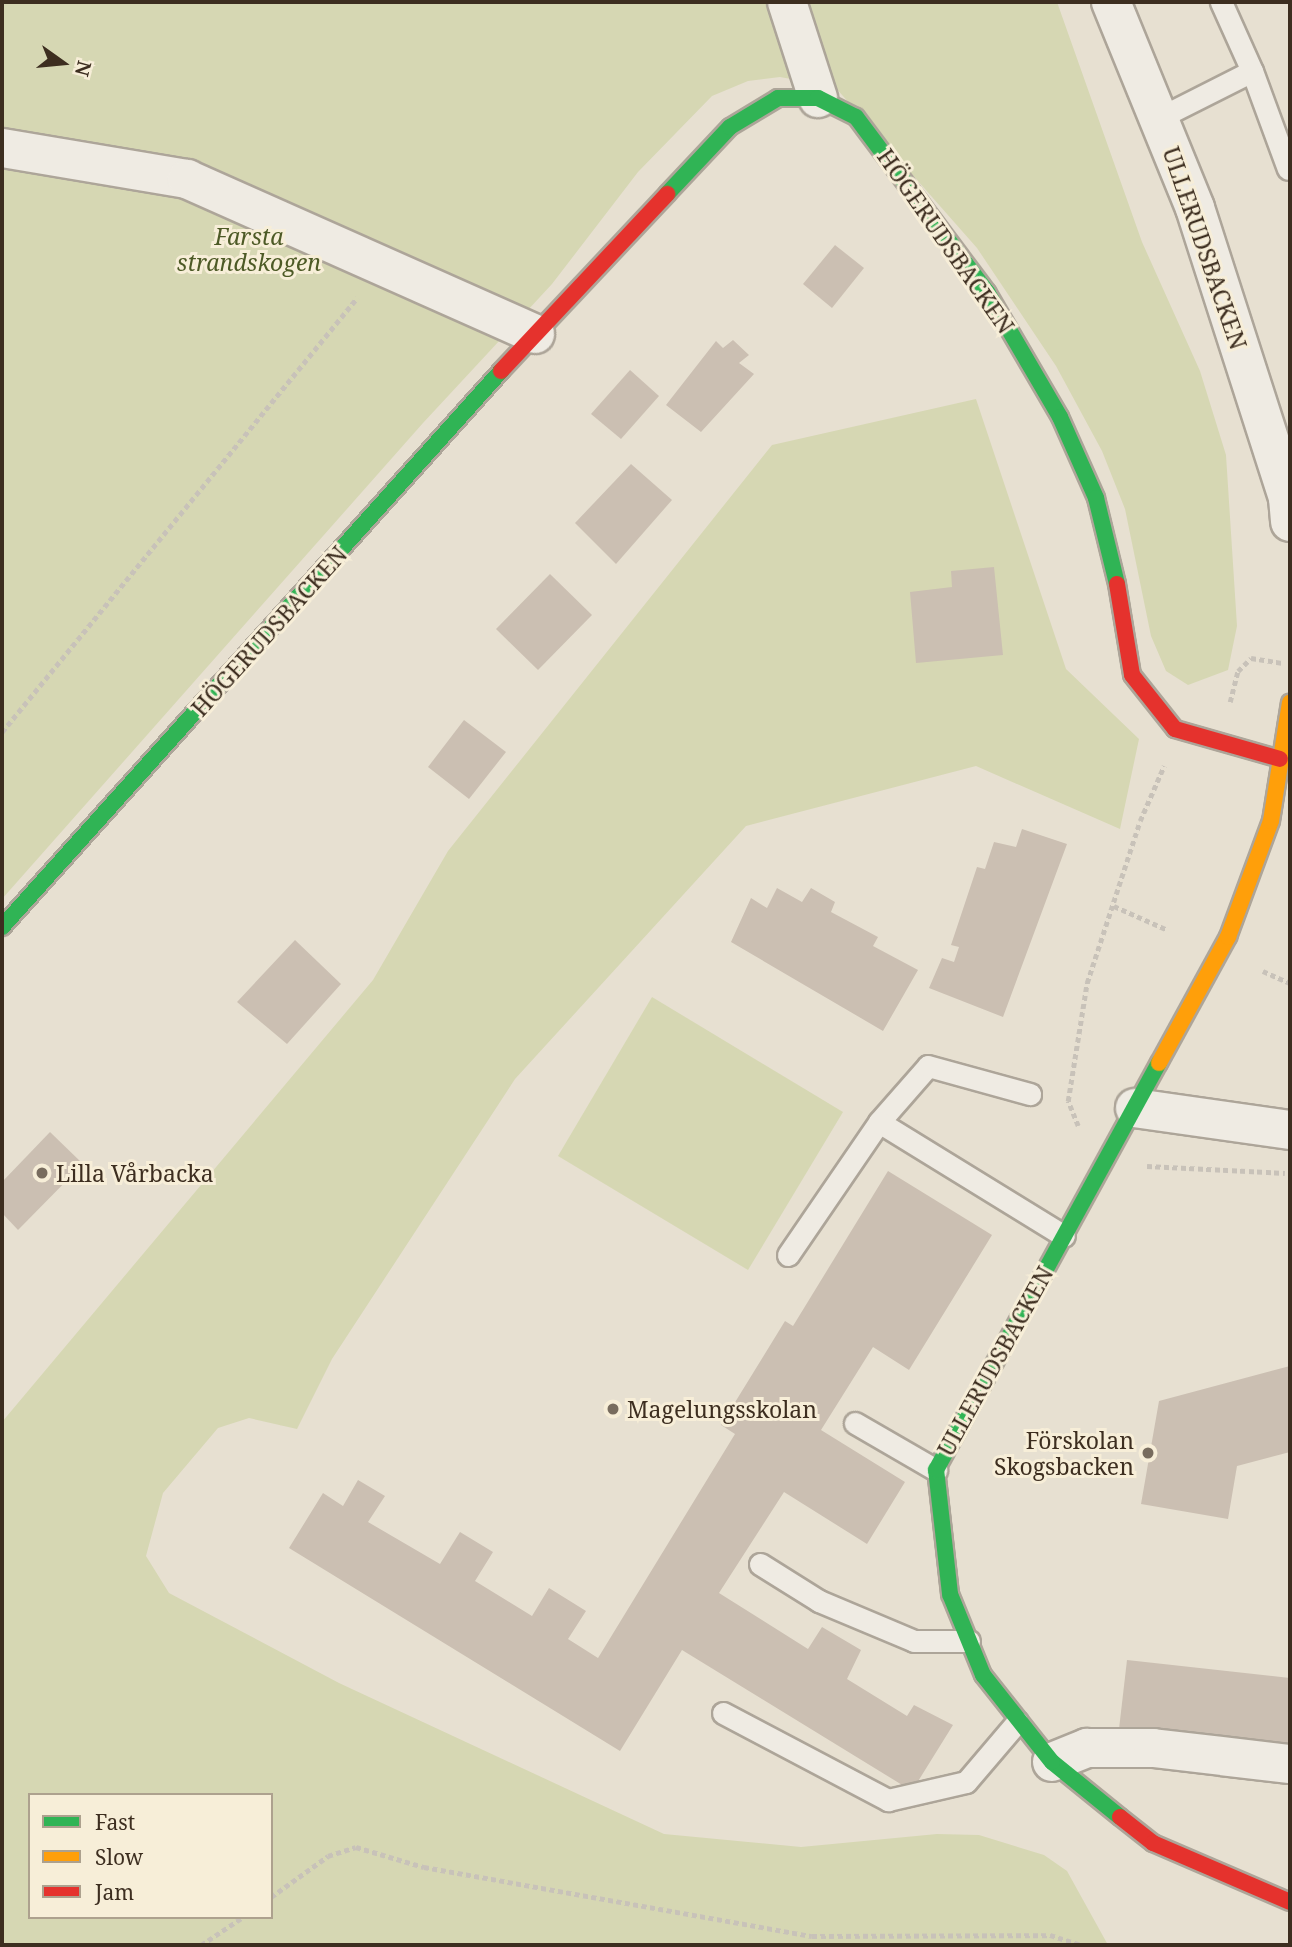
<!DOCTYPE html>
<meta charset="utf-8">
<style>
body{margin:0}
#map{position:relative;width:1292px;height:1947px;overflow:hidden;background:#e7e0d1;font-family:"Noto Serif",serif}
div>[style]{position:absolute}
.green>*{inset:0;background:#d6d7b3}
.building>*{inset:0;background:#cbbfb2}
.path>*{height:4.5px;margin-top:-2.25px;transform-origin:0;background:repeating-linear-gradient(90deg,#c8c2b9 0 5px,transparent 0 8.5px)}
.roads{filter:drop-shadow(2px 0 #ada599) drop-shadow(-2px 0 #ada599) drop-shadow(0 2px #ada599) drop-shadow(0 -2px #ada599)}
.lane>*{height:21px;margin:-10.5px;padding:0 10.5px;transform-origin:10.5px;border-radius:10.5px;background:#efebe3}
.street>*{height:38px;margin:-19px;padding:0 19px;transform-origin:19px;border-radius:19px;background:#efebe3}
.fast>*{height:16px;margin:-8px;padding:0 8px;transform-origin:8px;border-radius:8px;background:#30b455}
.slow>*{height:16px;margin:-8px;padding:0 8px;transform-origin:8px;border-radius:8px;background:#ff9f0a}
.jam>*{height:16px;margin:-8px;padding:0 8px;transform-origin:8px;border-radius:8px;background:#e5322d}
.dots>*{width:19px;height:19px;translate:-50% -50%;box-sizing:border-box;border:4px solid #f7eed8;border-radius:50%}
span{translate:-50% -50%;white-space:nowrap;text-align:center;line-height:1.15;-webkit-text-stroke:6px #f7eed8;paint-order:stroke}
.park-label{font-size:23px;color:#4d5a26;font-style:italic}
.street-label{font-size:23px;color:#3d2e20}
.poi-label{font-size:23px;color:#3d2e20}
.left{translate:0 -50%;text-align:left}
.right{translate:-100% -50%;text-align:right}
.frame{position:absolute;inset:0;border:4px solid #3d2e20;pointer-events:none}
.legend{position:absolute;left:28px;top:1793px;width:245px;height:126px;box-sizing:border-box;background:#f7eed8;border:2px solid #ada18e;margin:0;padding:9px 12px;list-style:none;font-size:21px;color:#3d2e20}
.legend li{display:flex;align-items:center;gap:14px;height:35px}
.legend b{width:35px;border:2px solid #ada18e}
.north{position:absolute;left:28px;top:28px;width:70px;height:70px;-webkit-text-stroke:5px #f7eed8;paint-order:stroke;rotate:105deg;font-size:19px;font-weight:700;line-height:28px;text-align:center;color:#3d2e20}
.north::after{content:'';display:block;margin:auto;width:24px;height:32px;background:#3d2e20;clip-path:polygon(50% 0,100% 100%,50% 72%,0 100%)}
</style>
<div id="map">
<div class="green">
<i style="clip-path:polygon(2px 2px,1057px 2px,1142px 242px,1200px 371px,1226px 455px,1237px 626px,1228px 670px,1188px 685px,1166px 671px,1151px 636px,1125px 509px,1102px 451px,1056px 366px,977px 248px,835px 87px,780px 77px,748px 81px,712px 96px,638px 172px,552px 284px,423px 423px,2px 899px)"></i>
<i style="clip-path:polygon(evenodd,976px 399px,1066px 669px,1139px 739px,1120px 829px,976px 766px,746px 826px,515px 1079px,332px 1359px,297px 1429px,249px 1418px,218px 1428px,163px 1493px,146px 1556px,169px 1593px,339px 1683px,664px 1834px,801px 1847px,937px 1834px,979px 1835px,1044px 1855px,1067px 1871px,1108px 1945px,2px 1945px,2px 1422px,373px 980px,448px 851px,772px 445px,976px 399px,30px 1795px,271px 1795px,271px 1917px,30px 1917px,30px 1795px)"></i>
<i style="clip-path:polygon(652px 997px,843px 1112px,748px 1270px,558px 1156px)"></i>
</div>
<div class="building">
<i style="clip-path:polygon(835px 245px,864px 268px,832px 308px,803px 284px)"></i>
<i style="clip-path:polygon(733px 340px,749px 355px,739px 363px,754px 374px,701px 432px,666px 405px,716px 341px,723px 348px)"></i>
<i style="clip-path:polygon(630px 370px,659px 396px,621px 439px,591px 414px)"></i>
<i style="clip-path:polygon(631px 464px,672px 500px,616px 564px,575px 523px)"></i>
<i style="clip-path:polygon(994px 567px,1003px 655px,916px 663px,910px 592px,952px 587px,951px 571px)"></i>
<i style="clip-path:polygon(550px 574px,592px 615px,538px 670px,496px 629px)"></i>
<i style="clip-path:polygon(464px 720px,506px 752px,469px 799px,428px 767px)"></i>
<i style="clip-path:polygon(1022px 829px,1067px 844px,1003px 1017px,929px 988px,942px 958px,954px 962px,959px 947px,951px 945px,977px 867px,985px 869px,994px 842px,1016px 847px)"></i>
<i style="clip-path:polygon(777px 888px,802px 902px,811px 888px,835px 902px,831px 912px,878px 937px,873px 946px,918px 970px,883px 1031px,731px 942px,751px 898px,767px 908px)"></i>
<i style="clip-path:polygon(295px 940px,341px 984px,287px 1044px,237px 1002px)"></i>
<i style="clip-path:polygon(50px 1132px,83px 1164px,18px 1230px,2px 1213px,2px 1182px)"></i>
<i style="clip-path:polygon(888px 1171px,992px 1235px,909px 1370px,873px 1347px,821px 1430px,905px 1482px,867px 1544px,784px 1492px,719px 1593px,808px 1649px,822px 1627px,861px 1650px,847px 1679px,907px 1716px,914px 1705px,953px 1725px,912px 1791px,682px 1650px,620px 1751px,289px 1548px,323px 1493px,343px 1506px,358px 1480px,385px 1496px,368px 1522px,440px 1564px,460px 1532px,493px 1552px,475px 1581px,532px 1616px,549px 1588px,586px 1611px,568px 1639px,598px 1658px,735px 1434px,721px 1425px,785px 1321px,793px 1326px)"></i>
<i style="clip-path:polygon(1290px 1366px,1290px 1452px,1237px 1466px,1228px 1519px,1141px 1504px,1159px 1401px)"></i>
<i style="clip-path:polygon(1127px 1660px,1290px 1678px,1290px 1748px,1119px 1729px)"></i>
</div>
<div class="path">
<i style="left:1230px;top:702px;width:32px;rotate:-76deg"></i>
<i style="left:1238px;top:671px;width:18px;rotate:-45deg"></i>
<i style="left:1251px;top:658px;width:31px;rotate:9deg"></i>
<i style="left:2px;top:732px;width:561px;rotate:-50.72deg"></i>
<i style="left:1114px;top:906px;width:59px;rotate:24deg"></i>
<i style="left:1263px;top:971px;width:30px;rotate:24deg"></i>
<i style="left:1078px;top:1126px;width:27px;rotate:-112deg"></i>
<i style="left:1068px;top:1101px;width:120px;rotate:-80.9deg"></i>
<i style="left:1087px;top:983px;width:170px;rotate:-71.9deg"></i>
<i style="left:1140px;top:821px;width:60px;rotate:-66.4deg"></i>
<i style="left:1147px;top:1166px;width:138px;rotate:2.9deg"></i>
<i style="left:271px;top:1897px;width:70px;rotate:-35.7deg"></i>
<i style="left:328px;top:1856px;width:29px;rotate:-18deg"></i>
<i style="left:356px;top:1847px;width:71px;rotate:16.4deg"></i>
<i style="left:424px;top:1867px;width:394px;rotate:10.1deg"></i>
<i style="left:812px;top:1936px;width:238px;rotate:-0.2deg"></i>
<i style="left:1050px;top:1935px;width:33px;rotate:18deg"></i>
<i style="left:201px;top:1945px;width:50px;rotate:-33.7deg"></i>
</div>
<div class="roads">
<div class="lane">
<i style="left:1252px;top:71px;width:104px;rotate:69.8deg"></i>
<i style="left:1159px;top:118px;width:104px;rotate:-26.8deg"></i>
<i style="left:1252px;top:71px;width:76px;rotate:-114.2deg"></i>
<i style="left:879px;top:1122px;width:74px;rotate:-48.8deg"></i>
<i style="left:928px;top:1066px;width:106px;rotate:15.4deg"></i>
<i style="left:788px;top:1255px;width:161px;rotate:-55.6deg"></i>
<i style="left:879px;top:1122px;width:217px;rotate:31.6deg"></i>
<i style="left:855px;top:1423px;width:94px;rotate:30.1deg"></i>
<i style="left:760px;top:1564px;width:70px;rotate:32.1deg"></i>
<i style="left:819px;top:1601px;width:103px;rotate:22.8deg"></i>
<i style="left:914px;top:1641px;width:55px"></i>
<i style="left:723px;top:1713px;width:187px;rotate:27.8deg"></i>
<i style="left:888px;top:1800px;width:80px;rotate:-13deg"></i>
<i style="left:966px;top:1782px;width:79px;rotate:-49.6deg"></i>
</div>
<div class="street">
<i style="left:787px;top:2px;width:101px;rotate:72.1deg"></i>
<i style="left:1111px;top:2px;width:222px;rotate:67.8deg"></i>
<i style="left:1195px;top:208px;width:305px;rotate:72.2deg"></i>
<i style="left:1288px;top:498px;width:24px;rotate:85deg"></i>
<i style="left:2px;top:148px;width:188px;rotate:9.5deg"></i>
<i style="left:187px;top:179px;width:381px;rotate:24deg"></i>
<i style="left:1135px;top:1108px;width:157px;rotate:8.1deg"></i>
<i style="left:1052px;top:1762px;width:38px;rotate:-22deg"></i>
<i style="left:1087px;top:1748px;width:66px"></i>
<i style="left:1153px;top:1748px;width:138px;rotate:6.7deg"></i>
</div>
<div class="fast">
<i style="left:667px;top:194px;width:92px;rotate:-46.8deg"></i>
<i style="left:730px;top:127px;width:56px;rotate:-31.1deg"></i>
<i style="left:778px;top:98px;width:40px"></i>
<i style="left:818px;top:98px;width:42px;rotate:26.6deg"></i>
<i style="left:856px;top:117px;width:219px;rotate:53.2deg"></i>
<i style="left:987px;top:292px;width:145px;rotate:59.7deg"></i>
<i style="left:1060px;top:417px;width:89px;rotate:66deg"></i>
<i style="left:1096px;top:498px;width:89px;rotate:76.3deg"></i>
<i style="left:2px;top:927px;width:747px;rotate:-48.09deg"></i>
<i style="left:1120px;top:1817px;width:87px;rotate:-141deg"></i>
<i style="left:1052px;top:1762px;width:111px;rotate:-128.4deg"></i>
<i style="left:983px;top:1675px;width:87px;rotate:-112.2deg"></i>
<i style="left:950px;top:1594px;width:125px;rotate:-96.4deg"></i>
<i style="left:936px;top:1470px;width:464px;rotate:-61.3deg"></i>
</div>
<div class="slow">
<i style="left:1159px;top:1063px;width:144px;rotate:-61.3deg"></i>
<i style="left:1228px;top:937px;width:124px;rotate:-69.7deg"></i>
<i style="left:1271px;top:821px;width:120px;rotate:-80.9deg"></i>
</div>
<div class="jam">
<i style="left:501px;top:371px;width:243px;rotate:-46.8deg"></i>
<i style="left:1117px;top:584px;width:92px;rotate:80.6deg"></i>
<i style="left:1132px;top:675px;width:69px;rotate:51.5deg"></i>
<i style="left:1175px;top:729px;width:109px;rotate:15.9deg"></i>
<i style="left:1120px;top:1817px;width:42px;rotate:38.2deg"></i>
<i style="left:1153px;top:1843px;width:149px;rotate:23.3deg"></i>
</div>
</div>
<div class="dots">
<i style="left:42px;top:1173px;background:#786c5e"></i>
<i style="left:613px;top:1409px;background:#786c5e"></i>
<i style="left:1148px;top:1453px;background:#786c5e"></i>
</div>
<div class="park-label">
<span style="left:249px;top:249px">Farsta<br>strandskogen</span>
</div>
<div class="street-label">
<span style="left:946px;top:241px;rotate:55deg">HÖGERUDSBACKEN</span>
<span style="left:1205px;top:248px;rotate:71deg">ULLERUDSBACKEN</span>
<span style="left:269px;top:631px;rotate:-48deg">HÖGERUDSBACKEN</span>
<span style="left:995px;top:1361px;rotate:-61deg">ULLERUDSBACKEN</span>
</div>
<div class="poi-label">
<span class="left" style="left:56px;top:1173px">Lilla Vårbacka</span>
<span class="left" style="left:627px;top:1409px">Magelungsskolan</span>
<span class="right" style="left:1134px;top:1453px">Förskolan<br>Skogsbacken</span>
</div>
<div class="frame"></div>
<ul class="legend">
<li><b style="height:9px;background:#30b455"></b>Fast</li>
<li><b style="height:9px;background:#ff9f0a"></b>Slow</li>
<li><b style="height:9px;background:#e5322d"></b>Jam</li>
</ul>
<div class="north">N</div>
</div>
